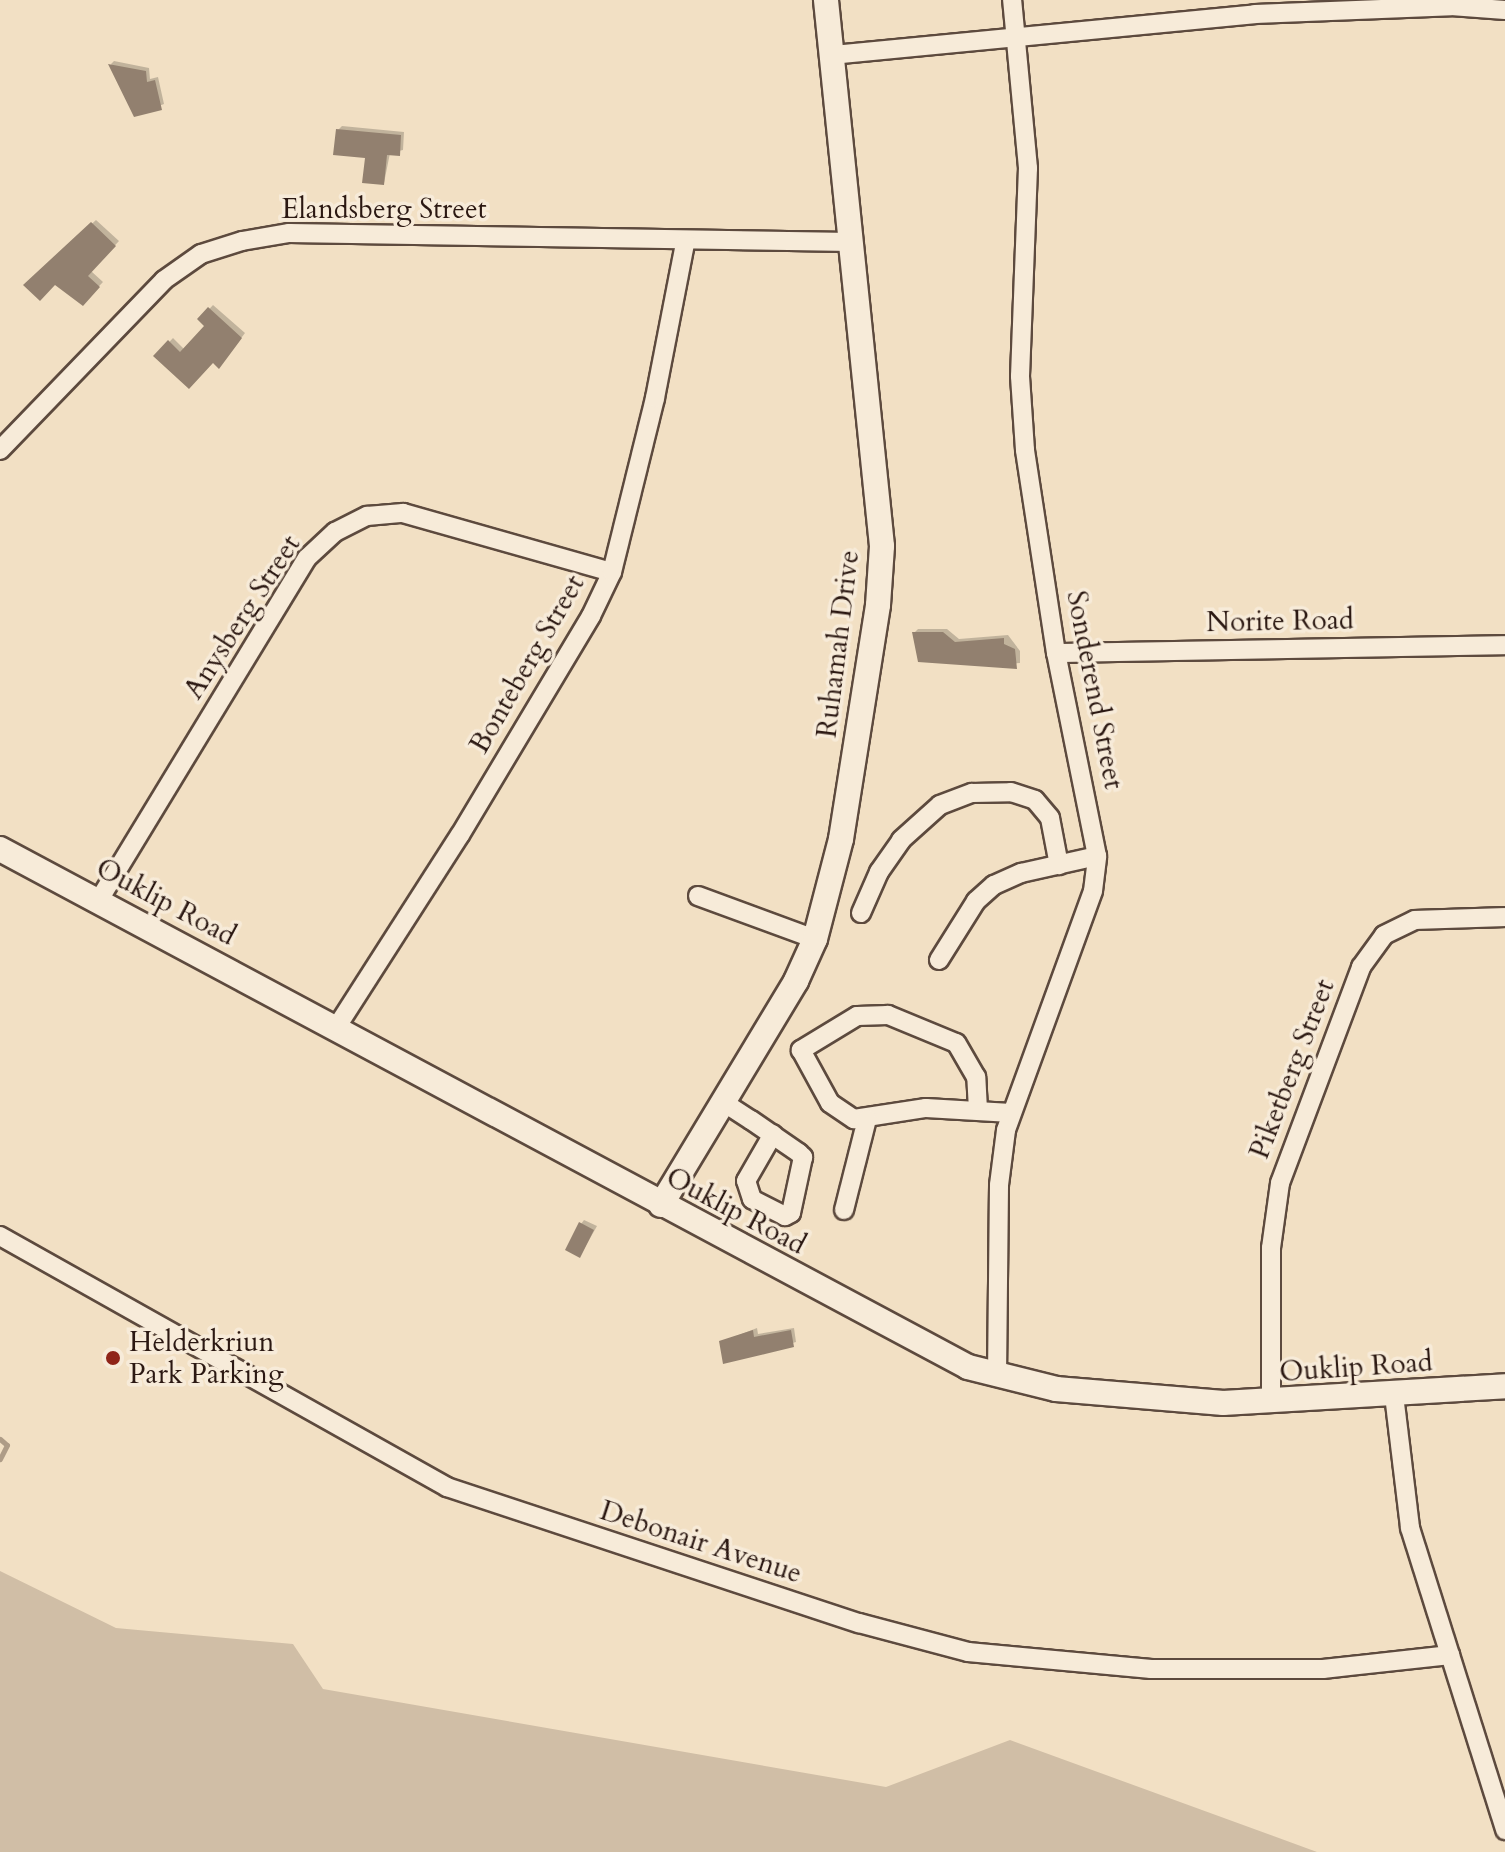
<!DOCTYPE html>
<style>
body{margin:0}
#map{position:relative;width:1505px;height:1852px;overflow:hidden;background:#f2e0c4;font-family:Cardo,serif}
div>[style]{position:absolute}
.green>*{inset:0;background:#d0bea6}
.shadow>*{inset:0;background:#0003}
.stream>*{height:5px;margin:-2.5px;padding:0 2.5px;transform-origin:2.5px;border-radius:2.5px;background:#ae9c87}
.building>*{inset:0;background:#92806f}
.roads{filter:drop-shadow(2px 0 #5d4a3e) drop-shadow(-2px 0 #5d4a3e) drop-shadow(0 2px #5d4a3e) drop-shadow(0 -2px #5d4a3e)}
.street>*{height:18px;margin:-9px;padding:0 9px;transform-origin:9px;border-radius:9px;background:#f7ebd9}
.secondary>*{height:24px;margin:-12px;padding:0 12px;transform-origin:12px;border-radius:12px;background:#f7ebd9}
.dots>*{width:22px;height:22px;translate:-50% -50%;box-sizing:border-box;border:4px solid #f7ebd9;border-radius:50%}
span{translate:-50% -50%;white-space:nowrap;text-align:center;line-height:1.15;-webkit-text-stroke:7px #f7ebd9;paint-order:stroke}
.street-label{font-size:28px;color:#2b1812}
.poi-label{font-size:28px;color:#2b1812}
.left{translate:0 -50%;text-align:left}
</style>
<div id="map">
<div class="green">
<i style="clip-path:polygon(0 1571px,116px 1628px,293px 1644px,323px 1689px,886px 1787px,1010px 1740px,1317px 1852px,0 1852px)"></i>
</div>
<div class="shadow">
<i style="clip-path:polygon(114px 61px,149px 68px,150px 79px,158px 77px,164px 104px,135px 115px,111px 64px)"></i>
<i style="clip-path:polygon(342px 126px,404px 132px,403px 150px,390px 153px,384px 183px,367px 156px,338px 130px)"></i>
<i style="clip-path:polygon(96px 220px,119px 241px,91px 271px,103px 282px,83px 303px,55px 283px,26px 285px)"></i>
<i style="clip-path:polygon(213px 305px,245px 333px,223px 362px,156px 356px,173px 338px,185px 350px,207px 326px,200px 319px)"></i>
<i style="clip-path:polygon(918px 629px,947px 629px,959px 639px,1008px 635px,1020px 651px,1020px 663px,981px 666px,981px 661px,914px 633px)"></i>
<i style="clip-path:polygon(584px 1220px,597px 1226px,580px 1256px,581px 1224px)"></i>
<i style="clip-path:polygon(757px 1328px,758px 1334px,794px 1328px,796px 1342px,725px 1362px,721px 1342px)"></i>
</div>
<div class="stream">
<i style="left:0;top:1439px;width:9px;rotate:41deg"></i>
<i style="left:7px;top:1445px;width:16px;rotate:117deg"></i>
</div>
<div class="building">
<i style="clip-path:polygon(108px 64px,146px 71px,147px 82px,155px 80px,162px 110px,134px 117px)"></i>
<i style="clip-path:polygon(336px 129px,401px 135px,400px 156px,387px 155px,384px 185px,362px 183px,365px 158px,333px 155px)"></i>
<i style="clip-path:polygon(91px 222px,116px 246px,88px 276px,100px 287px,83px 306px,55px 285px,40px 301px,23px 285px)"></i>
<i style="clip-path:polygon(208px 307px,242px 338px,219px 369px,213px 363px,189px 389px,153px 356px,168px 340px,180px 352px,204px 326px,197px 319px)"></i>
<i style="clip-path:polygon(912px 632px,943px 632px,955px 642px,1004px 638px,1004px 644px,1015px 649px,1017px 669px,918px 662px)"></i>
<i style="clip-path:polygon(579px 1222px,594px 1230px,580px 1258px,565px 1250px)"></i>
<i style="clip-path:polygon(753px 1330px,754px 1337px,791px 1330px,794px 1347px,723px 1364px,719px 1341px)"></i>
</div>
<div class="roads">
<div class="street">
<i style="left:832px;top:55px;width:425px;rotate:-5.5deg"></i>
<i style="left:1255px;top:14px;width:196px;rotate:-2.3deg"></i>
<i style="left:1451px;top:6px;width:54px;rotate:4.2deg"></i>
<i style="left:0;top:450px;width:236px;rotate:-46deg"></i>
<i style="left:164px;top:280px;width:45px;rotate:-35.1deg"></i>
<i style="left:201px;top:254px;width:43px;rotate:-17.6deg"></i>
<i style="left:242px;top:241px;width:48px;rotate:-9.7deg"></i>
<i style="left:289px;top:233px;width:562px;rotate:0.92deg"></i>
<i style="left:1056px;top:653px;width:449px;rotate:-1deg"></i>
<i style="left:698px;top:896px;width:125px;rotate:20.2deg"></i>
<i style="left:99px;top:900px;width:400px;rotate:-58.7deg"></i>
<i style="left:307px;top:558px;width:38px;rotate:-43deg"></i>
<i style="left:335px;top:532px;width:36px;rotate:-27deg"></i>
<i style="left:367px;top:516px;width:36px;rotate:-5deg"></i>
<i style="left:403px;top:513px;width:217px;rotate:15.8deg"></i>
<i style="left:861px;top:913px;width:45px;rotate:-66.3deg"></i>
<i style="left:879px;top:872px;width:39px;rotate:-55deg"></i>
<i style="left:901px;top:840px;width:52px;rotate:-41.9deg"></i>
<i style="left:940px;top:805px;width:34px;rotate:-21deg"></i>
<i style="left:972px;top:793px;width:39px;rotate:-1deg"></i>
<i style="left:1011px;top:792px;width:25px;rotate:18deg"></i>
<i style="left:1035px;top:800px;width:23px;rotate:50deg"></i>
<i style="left:1050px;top:818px;width:48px;rotate:79.2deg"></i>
<i style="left:939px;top:960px;width:70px;rotate:-57.9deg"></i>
<i style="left:976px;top:901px;width:24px;rotate:-42deg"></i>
<i style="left:994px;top:885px;width:30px;rotate:-24deg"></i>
<i style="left:1021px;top:873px;width:78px;rotate:-12.6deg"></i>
<i style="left:336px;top:1028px;width:229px;rotate:-57.3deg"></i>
<i style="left:460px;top:835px;width:255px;rotate:-59.1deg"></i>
<i style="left:591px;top:616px;width:49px;rotate:-64.5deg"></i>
<i style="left:612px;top:572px;width:179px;rotate:-76.1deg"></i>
<i style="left:655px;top:398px;width:158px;rotate:-79deg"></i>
<i style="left:723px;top:1102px;width:33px;rotate:33deg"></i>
<i style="left:751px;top:1120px;width:58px;rotate:34.5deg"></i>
<i style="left:799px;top:1153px;width:6px;rotate:45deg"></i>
<i style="left:803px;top:1157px;width:57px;rotate:102.1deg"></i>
<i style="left:791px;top:1213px;width:7px;rotate:153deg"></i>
<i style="left:785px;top:1216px;width:37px;rotate:-153deg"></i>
<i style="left:752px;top:1199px;width:19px;rotate:-108deg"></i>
<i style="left:746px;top:1181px;width:54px;rotate:-60.1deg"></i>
<i style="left:978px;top:1110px;width:33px;rotate:-93deg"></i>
<i style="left:976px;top:1077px;width:39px;rotate:-120deg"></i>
<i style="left:956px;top:1043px;width:74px;rotate:-157.6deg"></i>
<i style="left:888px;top:1015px;width:31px;rotate:178deg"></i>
<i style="left:857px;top:1016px;width:66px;rotate:148.7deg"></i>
<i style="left:801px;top:1050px;width:60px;rotate:61.3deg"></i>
<i style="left:830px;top:1103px;width:29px;rotate:34deg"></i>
<i style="left:854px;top:1119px;width:73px;rotate:-8.7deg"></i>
<i style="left:926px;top:1108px;width:85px;rotate:3.4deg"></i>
<i style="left:844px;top:1210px;width:94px;rotate:-75.8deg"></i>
<i style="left:0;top:1236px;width:513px;rotate:29.32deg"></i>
<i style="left:447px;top:1487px;width:434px;rotate:18.3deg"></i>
<i style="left:859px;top:1623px;width:113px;rotate:14.9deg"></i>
<i style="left:968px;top:1652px;width:184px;rotate:5.3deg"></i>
<i style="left:1151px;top:1669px;width:172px"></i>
<i style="left:1323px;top:1669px;width:128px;rotate:-6.3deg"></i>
<i style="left:997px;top:1377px;width:192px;rotate:-89.4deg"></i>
<i style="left:999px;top:1185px;width:55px;rotate:-82.7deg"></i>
<i style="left:1006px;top:1130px;width:254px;rotate:-70deg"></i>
<i style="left:1093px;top:891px;width:35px;rotate:-83deg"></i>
<i style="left:1097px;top:856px;width:207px;rotate:-101.4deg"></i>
<i style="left:1056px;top:653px;width:205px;rotate:-98.7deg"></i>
<i style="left:1025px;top:450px;width:74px;rotate:-93.9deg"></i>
<i style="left:1020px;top:376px;width:208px;rotate:-87.8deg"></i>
<i style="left:1028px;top:168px;width:169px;rotate:-95.4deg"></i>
<i style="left:1394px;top:1395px;width:134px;rotate:83.1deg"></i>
<i style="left:1410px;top:1528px;width:317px;rotate:72.5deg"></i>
<i style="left:1271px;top:1403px;width:155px;rotate:-90deg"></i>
<i style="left:1271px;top:1248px;width:66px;rotate:-82.1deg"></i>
<i style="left:1280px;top:1183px;width:231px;rotate:-69.4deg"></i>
<i style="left:1361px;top:967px;width:39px;rotate:-54deg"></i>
<i style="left:1384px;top:935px;width:34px;rotate:-26deg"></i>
<i style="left:1415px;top:920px;width:90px;rotate:-1.9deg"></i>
</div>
<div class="secondary">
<i style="left:0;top:849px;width:1098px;rotate:28.15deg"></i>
<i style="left:968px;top:1367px;width:91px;rotate:14deg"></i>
<i style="left:1056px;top:1389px;width:168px;rotate:4.8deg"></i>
<i style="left:1223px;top:1403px;width:283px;rotate:-3.4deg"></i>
<i style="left:661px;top:1205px;width:262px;rotate:-58.9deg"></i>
<i style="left:796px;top:981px;width:46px;rotate:-65.7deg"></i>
<i style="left:815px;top:939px;width:103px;rotate:-75.4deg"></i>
<i style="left:841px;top:839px;width:237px;rotate:-81deg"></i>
<i style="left:878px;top:605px;width:59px;rotate:-86.1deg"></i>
<i style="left:882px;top:546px;width:549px;rotate:-95.86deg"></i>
</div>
</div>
<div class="dots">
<i style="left:113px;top:1358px;background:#8f2418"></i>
</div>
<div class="street-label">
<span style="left:384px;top:209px">Elandsberg Street</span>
<span style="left:242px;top:617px;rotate:-57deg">Anysberg Street</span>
<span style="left:1280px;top:621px;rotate:-1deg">Norite Road</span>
<span style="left:838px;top:644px;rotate:-83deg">Ruhamah Drive</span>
<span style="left:527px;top:664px;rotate:-60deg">Bonteberg Street</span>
<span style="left:1095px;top:690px;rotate:79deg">Sonderend Street</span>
<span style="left:166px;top:902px;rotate:28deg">Ouklip Road</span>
<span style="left:1292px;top:1069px;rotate:-69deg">Piketberg Street</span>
<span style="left:736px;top:1211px;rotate:28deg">Ouklip Road</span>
<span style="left:1356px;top:1367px;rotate:-4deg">Ouklip Road</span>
<span style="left:701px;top:1542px;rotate:18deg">Debonair Avenue</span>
</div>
<div class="poi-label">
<span class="left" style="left:129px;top:1358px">Helderkriun<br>Park Parking</span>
</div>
</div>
